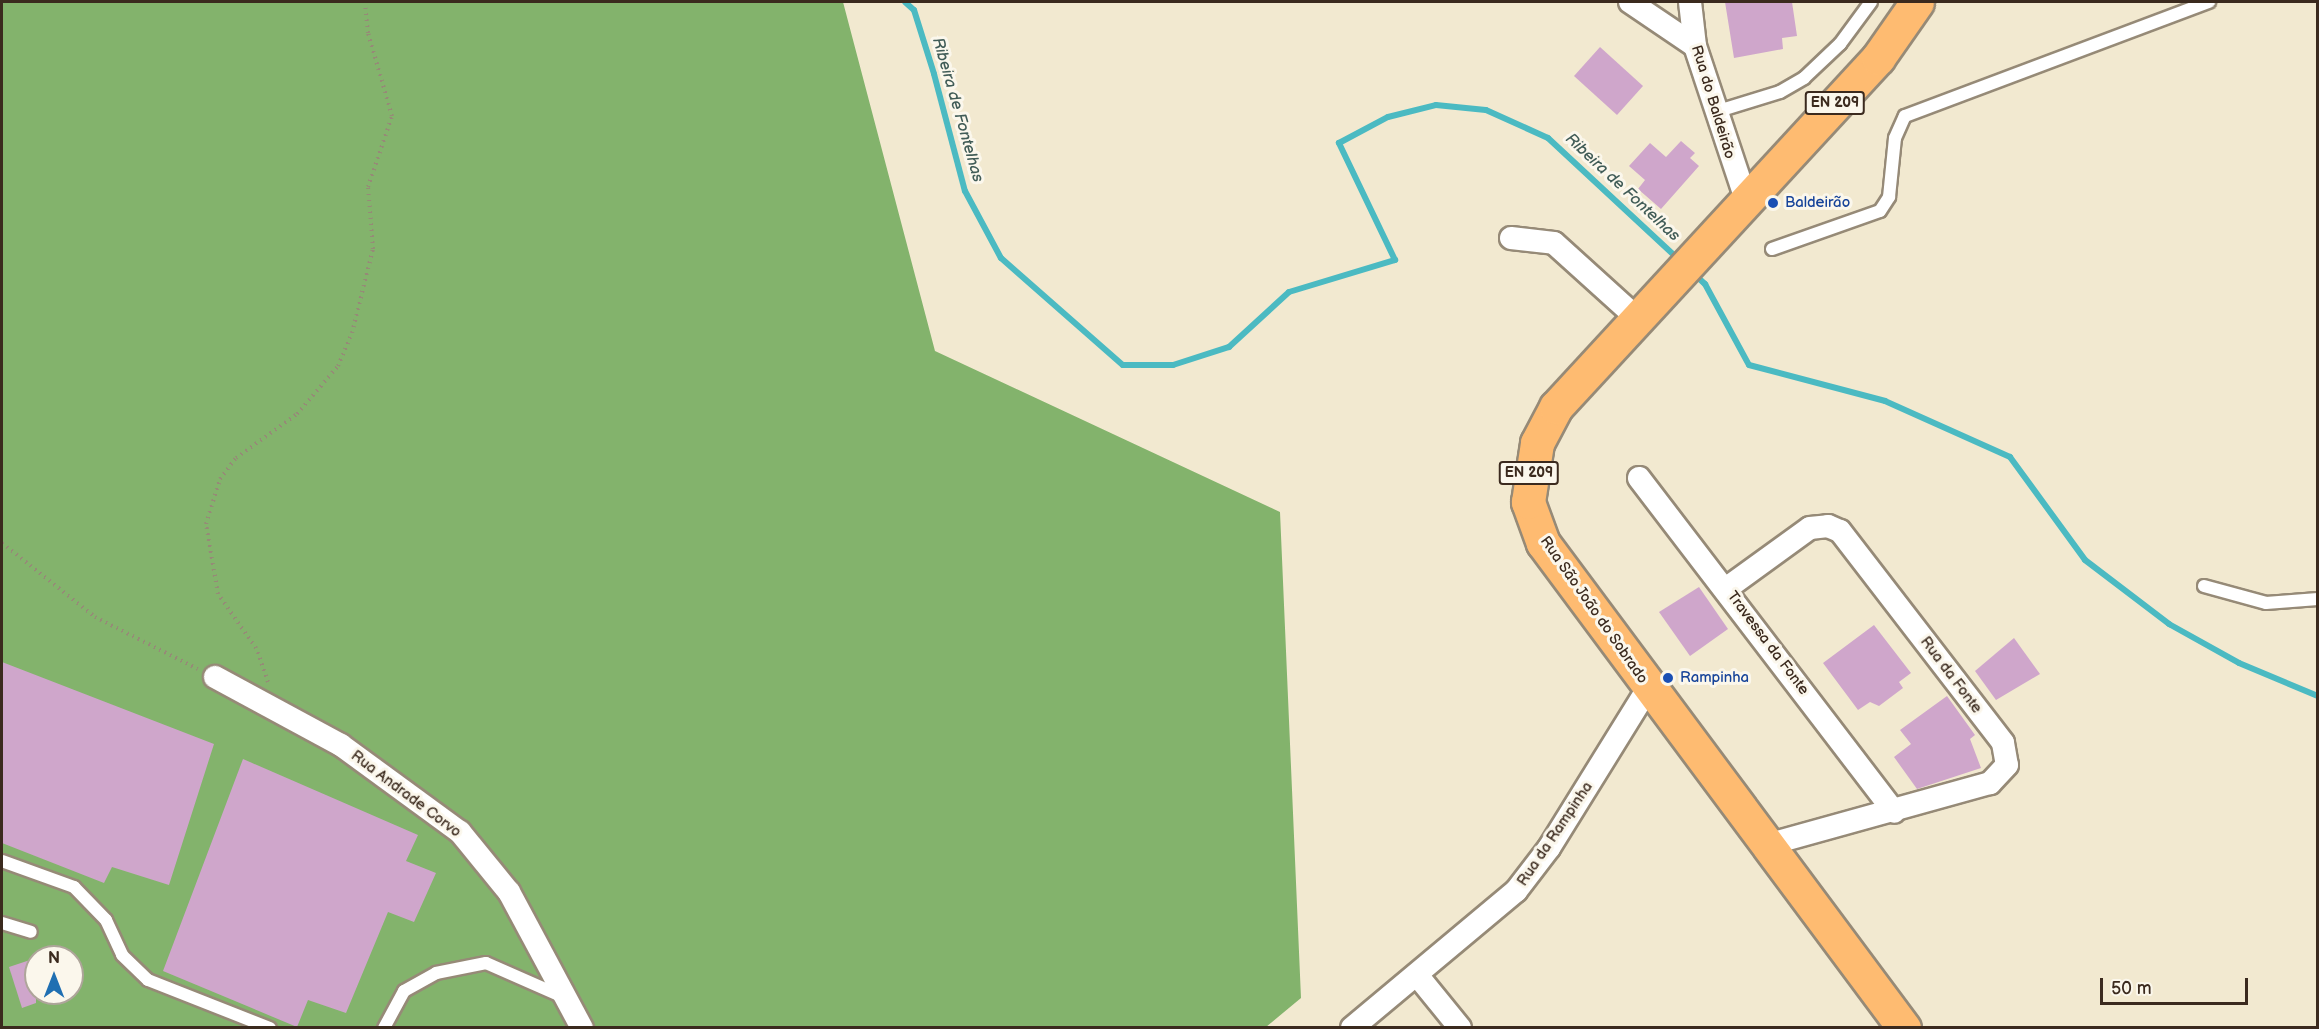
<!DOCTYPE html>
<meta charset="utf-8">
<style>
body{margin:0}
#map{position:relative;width:2319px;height:1029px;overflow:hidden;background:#f2e9d0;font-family:"Balsamiq Sans",sans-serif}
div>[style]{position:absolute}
.forest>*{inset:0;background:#83b36c}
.stream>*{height:6px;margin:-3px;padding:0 3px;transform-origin:3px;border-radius:3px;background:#4bbac2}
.building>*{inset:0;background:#cfa6cb}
.path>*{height:4px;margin-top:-2px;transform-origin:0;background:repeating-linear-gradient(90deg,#968a77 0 1.5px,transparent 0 6px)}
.roads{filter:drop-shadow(2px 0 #968a77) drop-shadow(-2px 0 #968a77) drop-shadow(0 2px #968a77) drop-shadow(0 -2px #968a77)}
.lane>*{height:12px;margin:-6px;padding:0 6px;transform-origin:6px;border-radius:6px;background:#fff}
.street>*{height:22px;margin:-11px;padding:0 11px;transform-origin:11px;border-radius:11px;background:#fff}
.primary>*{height:33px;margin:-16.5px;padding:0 16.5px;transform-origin:16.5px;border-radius:16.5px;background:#febb71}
.dots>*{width:16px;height:16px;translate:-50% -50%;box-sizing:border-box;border:3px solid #fbf7ec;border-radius:50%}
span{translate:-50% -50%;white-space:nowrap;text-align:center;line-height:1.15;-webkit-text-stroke:6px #fbf7ec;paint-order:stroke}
.shield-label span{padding:2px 4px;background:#fbf7ec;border:2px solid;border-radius:4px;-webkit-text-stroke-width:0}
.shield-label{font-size:14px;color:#3b2a1e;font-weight:700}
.street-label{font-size:15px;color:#3b2a1e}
.transit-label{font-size:15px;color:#164399}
.left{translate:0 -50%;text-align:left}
.water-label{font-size:16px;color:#415c57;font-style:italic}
.frame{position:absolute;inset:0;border:3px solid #3b2a1e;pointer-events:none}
.north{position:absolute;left:24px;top:945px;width:60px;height:60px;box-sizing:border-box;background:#fbf7ec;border:2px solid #aea59a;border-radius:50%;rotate:0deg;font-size:16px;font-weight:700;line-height:24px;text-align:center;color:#3b2a1e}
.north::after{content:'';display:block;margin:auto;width:21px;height:27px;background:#1f6fb2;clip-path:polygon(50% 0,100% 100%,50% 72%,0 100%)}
.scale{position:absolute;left:2100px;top:978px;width:148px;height:27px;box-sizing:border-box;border:3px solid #3b2a1e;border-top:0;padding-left:8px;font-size:18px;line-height:21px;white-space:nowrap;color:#3b2a1e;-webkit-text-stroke:4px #fbf7ec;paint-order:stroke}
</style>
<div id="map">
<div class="forest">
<i style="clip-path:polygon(evenodd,2px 2px,843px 2px,935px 351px,1280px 512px,1301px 998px,1266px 1027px,2px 1028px,2px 2px,36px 957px,72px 957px,72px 993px,36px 993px,36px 957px)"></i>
</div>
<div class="stream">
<i style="left:905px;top:2px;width:12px;rotate:42deg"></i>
<i style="left:914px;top:10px;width:67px;rotate:72.6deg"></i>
<i style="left:934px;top:74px;width:121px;rotate:75.2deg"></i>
<i style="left:965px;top:191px;width:76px;rotate:61.8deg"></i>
<i style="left:1001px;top:258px;width:162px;rotate:41.3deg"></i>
<i style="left:1123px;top:365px;width:50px"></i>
<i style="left:1173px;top:365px;width:59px;rotate:-17.8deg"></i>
<i style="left:1229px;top:347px;width:81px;rotate:-42.5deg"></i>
<i style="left:1289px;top:292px;width:111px;rotate:-16.8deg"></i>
<i style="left:1395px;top:260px;width:130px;rotate:-115.6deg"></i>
<i style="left:1339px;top:143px;width:55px;rotate:-28deg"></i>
<i style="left:1388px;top:117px;width:49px;rotate:-14deg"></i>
<i style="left:1436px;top:105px;width:50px;rotate:5.7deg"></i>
<i style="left:1486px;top:110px;width:68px;rotate:24.3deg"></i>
<i style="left:1548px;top:138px;width:178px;rotate:42.9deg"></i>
<i style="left:1692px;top:272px;width:18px;rotate:43deg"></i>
<i style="left:1705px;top:284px;width:92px;rotate:61.5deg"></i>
<i style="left:1749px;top:365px;width:141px;rotate:14.8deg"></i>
<i style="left:1885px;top:401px;width:137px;rotate:24.1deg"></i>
<i style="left:2010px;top:457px;width:127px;rotate:53.9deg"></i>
<i style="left:2085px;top:560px;width:106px;rotate:37.3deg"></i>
<i style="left:2169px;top:624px;width:80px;rotate:29.1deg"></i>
<i style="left:2239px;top:663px;width:86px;rotate:22.7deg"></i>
</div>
<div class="building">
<i style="clip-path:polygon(1725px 2px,1792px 2px,1797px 36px,1782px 38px,1783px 49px,1734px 58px)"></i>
<i style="clip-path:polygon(1600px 47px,1643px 86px,1617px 115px,1574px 76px)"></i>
<i style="clip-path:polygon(1681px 141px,1695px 153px,1690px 158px,1699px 166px,1661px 209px,1638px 189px,1645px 180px,1629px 166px,1650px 143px,1666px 157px)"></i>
<i style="clip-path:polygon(1699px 587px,1728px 629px,1690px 656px,1659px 612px)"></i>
<i style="clip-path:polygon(1874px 625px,1911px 673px,1899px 682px,1903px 688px,1879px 706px,1870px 702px,1858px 710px,1823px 663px)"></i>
<i style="clip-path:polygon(2014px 638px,2040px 674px,1996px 700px,1975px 671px)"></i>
<i style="clip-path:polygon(2px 662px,214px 744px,169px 885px,112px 867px,104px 883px,2px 843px)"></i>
<i style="clip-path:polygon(1947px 696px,1975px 735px,1970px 739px,1981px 768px,1917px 789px,1894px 757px,1911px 744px,1900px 730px)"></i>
<i style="clip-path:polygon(243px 759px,418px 835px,406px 861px,436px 873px,414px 922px,388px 912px,346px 1013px,308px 1000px,297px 1027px,163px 971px)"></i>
<i style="clip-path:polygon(36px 958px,36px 1003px,22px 1008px,9px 967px)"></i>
</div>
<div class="path">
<i style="left:2px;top:543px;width:119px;rotate:38.5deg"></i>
<i style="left:95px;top:617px;width:115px;rotate:26.8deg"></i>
<i style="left:268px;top:682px;width:36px;rotate:-109deg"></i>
<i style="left:256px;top:648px;width:66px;rotate:-125.1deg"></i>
<i style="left:218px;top:594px;width:71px;rotate:-99.7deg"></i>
<i style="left:206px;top:524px;width:47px;rotate:-72.7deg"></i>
<i style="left:220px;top:479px;width:26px;rotate:-53deg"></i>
<i style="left:236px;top:458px;width:75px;rotate:-35.8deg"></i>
<i style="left:297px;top:414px;width:63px;rotate:-49.5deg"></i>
<i style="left:338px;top:366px;width:36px;rotate:-67deg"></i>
<i style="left:352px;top:333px;width:87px;rotate:-76deg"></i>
<i style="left:373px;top:249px;width:62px;rotate:-94.6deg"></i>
<i style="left:368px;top:187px;width:75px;rotate:-71.3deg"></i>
<i style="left:392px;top:116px;width:86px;rotate:-106.1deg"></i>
<i style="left:368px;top:33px;width:31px;rotate:-96deg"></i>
</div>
<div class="roads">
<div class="lane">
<i style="left:1715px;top:112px;width:68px;rotate:-17.1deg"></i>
<i style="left:1780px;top:92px;width:28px;rotate:-30deg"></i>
<i style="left:1804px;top:78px;width:50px;rotate:-43.4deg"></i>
<i style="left:1840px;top:44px;width:52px;rotate:-53.6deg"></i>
<i style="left:1772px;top:249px;width:114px;rotate:-19.4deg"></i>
<i style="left:1880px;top:211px;width:17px;rotate:-57deg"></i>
<i style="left:1889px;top:197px;width:59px;rotate:-84.2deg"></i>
<i style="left:1895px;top:138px;width:24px;rotate:-66deg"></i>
<i style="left:1905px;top:116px;width:325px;rotate:-20.6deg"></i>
<i style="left:2204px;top:586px;width:64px;rotate:15.3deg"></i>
<i style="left:2266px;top:603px;width:52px;rotate:-4.4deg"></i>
<i style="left:2px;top:861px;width:77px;rotate:19.9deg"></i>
<i style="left:74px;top:887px;width:46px;rotate:45.9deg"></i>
<i style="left:106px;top:920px;width:38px;rotate:65deg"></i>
<i style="left:122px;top:955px;width:36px;rotate:44deg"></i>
<i style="left:148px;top:980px;width:131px;rotate:21.5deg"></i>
<i style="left:2px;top:923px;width:30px;rotate:17deg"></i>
<i style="left:384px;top:1028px;width:42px;rotate:-61.6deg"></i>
<i style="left:404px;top:991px;width:37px;rotate:-29deg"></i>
<i style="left:436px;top:973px;width:51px;rotate:-11.3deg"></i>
<i style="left:486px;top:963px;width:82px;rotate:23.7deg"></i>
</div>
<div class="street">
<i style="left:1630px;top:2px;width:78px;rotate:34.1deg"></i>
<i style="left:1690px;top:2px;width:44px;rotate:83.5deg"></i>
<i style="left:1695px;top:46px;width:161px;rotate:71.6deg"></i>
<i style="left:1511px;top:238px;width:43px;rotate:6.6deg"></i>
<i style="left:1554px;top:243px;width:112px;rotate:42.1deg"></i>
<i style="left:1639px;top:478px;width:420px;rotate:52.6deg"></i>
<i style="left:1727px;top:588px;width:102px;rotate:-35.9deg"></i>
<i style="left:1810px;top:528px;width:18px;rotate:-6deg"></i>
<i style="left:1828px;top:526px;width:13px;rotate:23deg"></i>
<i style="left:1840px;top:531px;width:267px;rotate:52.4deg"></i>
<i style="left:2003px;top:743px;width:22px;rotate:80deg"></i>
<i style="left:2007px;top:765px;width:25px;rotate:133deg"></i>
<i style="left:1990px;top:783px;width:231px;rotate:164.5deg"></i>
<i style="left:215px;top:677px;width:143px;rotate:28.4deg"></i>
<i style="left:341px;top:745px;width:147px;rotate:36.2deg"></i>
<i style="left:460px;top:832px;width:77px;rotate:50.8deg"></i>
<i style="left:509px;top:892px;width:154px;rotate:61.8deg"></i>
<i style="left:1417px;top:975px;width:68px;rotate:50.9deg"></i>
<i style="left:1352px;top:1028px;width:214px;rotate:-39.9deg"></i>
<i style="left:1516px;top:891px;width:54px;rotate:-52.5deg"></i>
<i style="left:1549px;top:848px;width:190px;rotate:-58.2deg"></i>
</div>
<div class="primary">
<i style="left:1904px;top:1028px;width:605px;rotate:-126.66deg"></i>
<i style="left:1543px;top:543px;width:44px;rotate:-110.1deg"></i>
<i style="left:1528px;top:502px;width:60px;rotate:-81.3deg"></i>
<i style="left:1537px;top:443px;width:41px;rotate:-62.2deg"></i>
<i style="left:1556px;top:407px;width:475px;rotate:-47.3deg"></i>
<i style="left:1878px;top:58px;width:68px;rotate:-55.1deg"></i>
</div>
</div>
<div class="dots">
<i style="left:1773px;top:203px;background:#1a4fb4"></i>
<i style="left:1668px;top:678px;background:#1a4fb4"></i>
</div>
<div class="shield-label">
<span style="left:1835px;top:103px">EN 209</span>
<span style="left:1529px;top:473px">EN 209</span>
</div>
<div class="street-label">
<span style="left:1713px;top:102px;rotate:73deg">Rua do Baldeirão</span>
<span style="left:1594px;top:610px;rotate:55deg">Rua São João do Sobrado</span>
<span style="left:1768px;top:643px;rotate:53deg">Travessa da Fonte</span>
<span style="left:1951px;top:675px;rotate:53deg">Rua da Fonte</span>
<span style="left:406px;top:794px;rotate:37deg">Rua Andrade Corvo</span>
<span style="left:1555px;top:834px;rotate:-56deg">Rua da Rampinha</span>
</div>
<div class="transit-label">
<span class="left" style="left:1785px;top:203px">Baldeirão</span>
<span class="left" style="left:1680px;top:678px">Rampinha</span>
</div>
<div class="water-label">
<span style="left:957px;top:110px;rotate:74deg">Ribeira de Fontelhas</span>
<span style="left:1622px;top:188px;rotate:43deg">Ribeira de Fontelhas</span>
</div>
<div class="frame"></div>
<div class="north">N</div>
<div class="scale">50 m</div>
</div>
